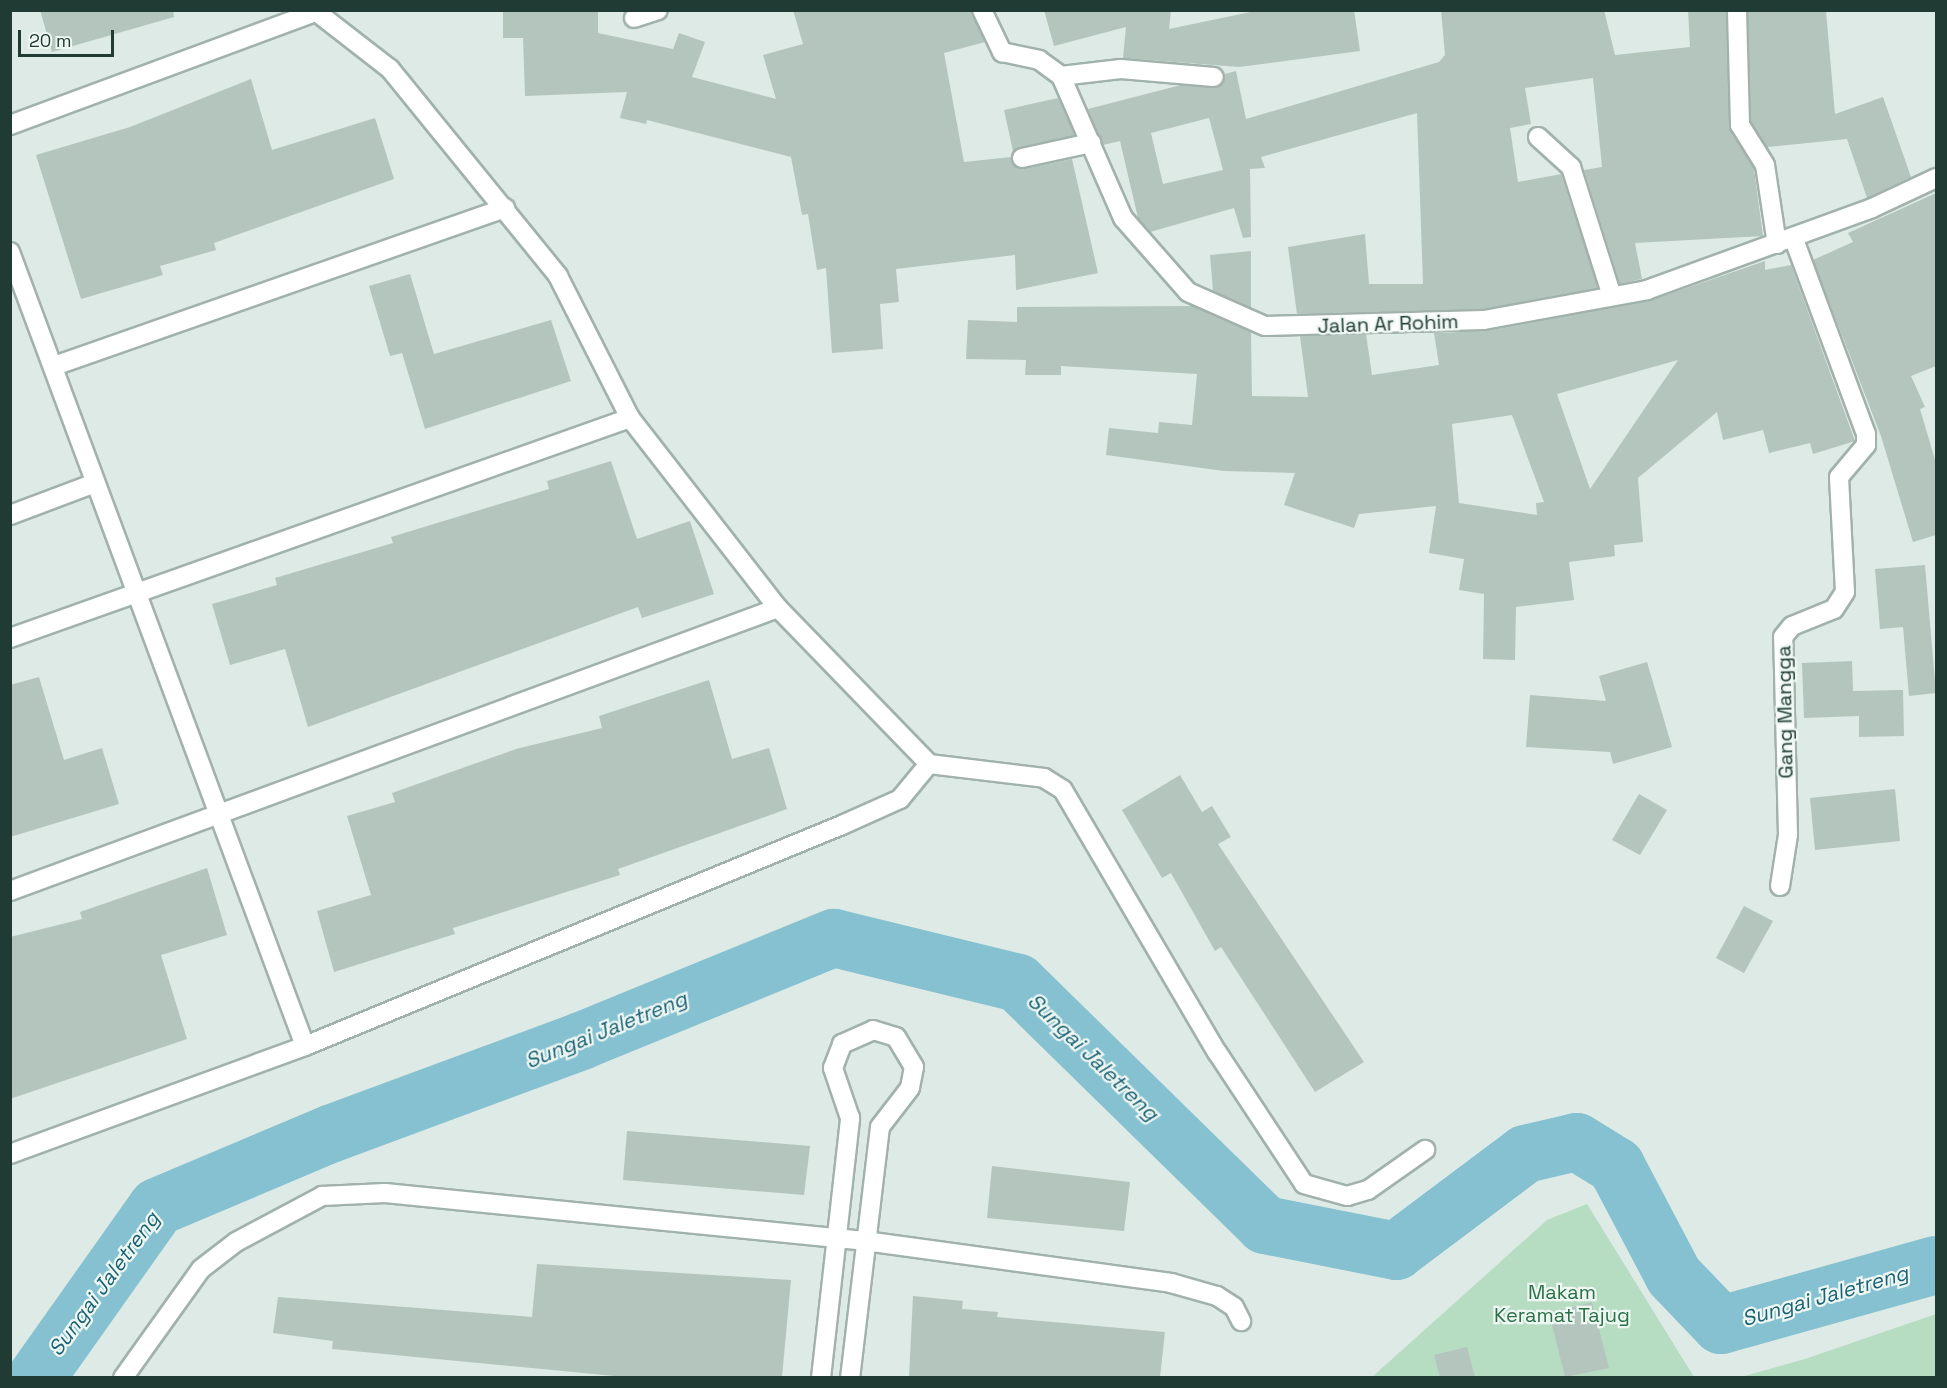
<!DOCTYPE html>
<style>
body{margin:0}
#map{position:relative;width:1947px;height:1388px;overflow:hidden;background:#deeae5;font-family:"Space Grotesk",sans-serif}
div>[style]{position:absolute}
.green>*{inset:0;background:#b6dcc2}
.river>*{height:58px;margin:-29px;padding:0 29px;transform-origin:29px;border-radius:29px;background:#85c1d0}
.building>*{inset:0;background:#b4c5be}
.roads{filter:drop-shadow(2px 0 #a1b2ac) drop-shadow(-2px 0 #a1b2ac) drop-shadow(0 2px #a1b2ac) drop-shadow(0 -2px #a1b2ac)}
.minor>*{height:18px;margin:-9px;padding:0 9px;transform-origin:9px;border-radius:9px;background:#fff}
span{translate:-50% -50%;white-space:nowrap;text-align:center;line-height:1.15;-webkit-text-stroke:4.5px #eff7f3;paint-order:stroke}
.street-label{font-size:20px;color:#203a34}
.park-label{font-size:20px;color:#2a7148}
.water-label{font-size:21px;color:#1a6276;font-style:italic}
.frame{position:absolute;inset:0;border:12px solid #203a34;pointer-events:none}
.scale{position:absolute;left:18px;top:30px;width:96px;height:27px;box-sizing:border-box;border:3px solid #203a34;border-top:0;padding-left:8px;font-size:18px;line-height:21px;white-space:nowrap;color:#203a34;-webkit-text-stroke:4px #eff7f3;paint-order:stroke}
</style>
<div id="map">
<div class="green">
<i style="clip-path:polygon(1587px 1204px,1694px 1377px,1371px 1378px,1547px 1220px)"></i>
<i style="clip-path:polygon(1936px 1314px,1936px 1377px,1741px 1377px,1805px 1359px)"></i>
</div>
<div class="river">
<i style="left:36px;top:1378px;width:209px;rotate:-54.7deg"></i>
<i style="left:157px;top:1207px;width:188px;rotate:-22.9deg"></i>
<i style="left:330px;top:1134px;width:268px;rotate:-20.3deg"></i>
<i style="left:581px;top:1041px;width:273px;rotate:-22.2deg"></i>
<i style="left:834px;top:938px;width:189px;rotate:13.7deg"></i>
<i style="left:1018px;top:983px;width:346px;rotate:44.4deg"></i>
<i style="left:1265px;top:1225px;width:134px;rotate:11.2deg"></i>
<i style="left:1396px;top:1251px;width:161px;rotate:-36.9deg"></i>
<i style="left:1525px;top:1154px;width:53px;rotate:-13deg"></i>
<i style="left:1577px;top:1142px;width:46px;rotate:31.6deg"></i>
<i style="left:1616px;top:1166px;width:124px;rotate:62.2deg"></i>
<i style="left:1674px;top:1276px;width:68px;rotate:46.2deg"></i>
<i style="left:1721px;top:1325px;width:223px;rotate:-15.6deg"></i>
</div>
<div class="building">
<i style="clip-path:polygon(40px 10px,173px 10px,174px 17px,52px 52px)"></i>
<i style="clip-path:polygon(503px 10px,598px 10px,598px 33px,673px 49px,679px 33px,705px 42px,692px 77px,776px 99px,763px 55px,803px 44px,793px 10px,971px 10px,985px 42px,944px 53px,964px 162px,1011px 157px,1014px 166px,1024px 169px,1072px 159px,1098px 273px,1016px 290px,1015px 255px,896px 269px,899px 302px,880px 304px,883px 349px,832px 353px,826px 268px,817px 270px,808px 214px,802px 215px,791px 157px,647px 120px,646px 124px,620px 118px,627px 92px,525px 96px,523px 38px,503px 38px)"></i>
<i style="clip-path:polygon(1044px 10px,1171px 10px,1169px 29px,1260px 10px,1354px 10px,1360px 51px,1239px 67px,1123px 58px,1126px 27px,1054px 46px)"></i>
<i style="clip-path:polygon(evenodd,1441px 10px,1604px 10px,1615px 55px,1690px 47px,1688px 10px,1726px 10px,1729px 125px,1754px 169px,1763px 236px,1635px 243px,1642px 279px,1620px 284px,1584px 170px,1602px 167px,1593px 78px,1525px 88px,1531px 124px,1510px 128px,1518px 182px,1561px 174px,1598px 288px,1483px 309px,1297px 314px,1288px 247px,1365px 234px,1369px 284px,1423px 284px,1417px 113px,1261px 157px,1265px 168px,1250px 169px,1251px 237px,1243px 238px,1234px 208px,1150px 232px,1138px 218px,1120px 141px,1103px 145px,1088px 109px,1181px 85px,1218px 87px,1225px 74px,1236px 71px,1246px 119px,1439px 62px,1445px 55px,1441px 10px,1209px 118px,1223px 170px,1163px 184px,1151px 133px,1209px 118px)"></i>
<i style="clip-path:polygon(1748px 10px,1826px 11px,1835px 114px,1883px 97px,1911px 177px,1867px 198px,1847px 139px,1767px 147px,1751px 122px)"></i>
<i style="clip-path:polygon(251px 79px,272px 150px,375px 118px,394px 179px,214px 243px,216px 250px,160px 266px,163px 275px,81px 299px,36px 155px,130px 127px)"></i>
<i style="clip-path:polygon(1058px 98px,1075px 135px,1013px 151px,1004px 110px)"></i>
<i style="clip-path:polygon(1936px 193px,1936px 366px,1911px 376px,1925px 407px,1920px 409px,1936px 463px,1936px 535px,1913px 542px,1881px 436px,1813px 260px,1853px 242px,1848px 233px)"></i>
<i style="clip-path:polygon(1251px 251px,1251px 308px,1213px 291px,1210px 255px)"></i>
<i style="clip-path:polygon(evenodd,1765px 261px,1765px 270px,1791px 265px,1855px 441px,1813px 454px,1810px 443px,1769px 453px,1763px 430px,1723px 440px,1717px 412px,1638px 478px,1643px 542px,1614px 545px,1615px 556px,1569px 562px,1574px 600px,1516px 607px,1515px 660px,1483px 659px,1484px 594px,1459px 590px,1464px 559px,1429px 553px,1436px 506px,1359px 514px,1354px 528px,1284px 505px,1295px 473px,1224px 471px,1106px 455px,1109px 428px,1158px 433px,1159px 422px,1192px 425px,1197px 374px,1061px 366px,1061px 375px,1025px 375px,1026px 360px,966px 359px,968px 320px,1017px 322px,1017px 307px,1193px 306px,1251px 332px,1252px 396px,1308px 397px,1300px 336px,1366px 334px,1372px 375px,1439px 365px,1434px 333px,1486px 331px,1649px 301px,1765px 261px,1678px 360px,1645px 408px,1590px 489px,1557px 394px,1678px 360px,1765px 261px,1512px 415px,1544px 502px,1536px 503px,1537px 515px,1459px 503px,1452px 424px,1512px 415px)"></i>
<i style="clip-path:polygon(410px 274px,434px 354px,551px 320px,571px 381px,425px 429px,402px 353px,390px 356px,369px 286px)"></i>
<i style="clip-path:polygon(611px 461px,637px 539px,690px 521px,714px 594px,642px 618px,638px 607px,308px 727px,285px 649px,230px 665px,212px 604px,277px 585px,275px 578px,393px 543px,391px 537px,549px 489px,547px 481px)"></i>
<i style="clip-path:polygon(1925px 565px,1936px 693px,1909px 696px,1903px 627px,1880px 629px,1875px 569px)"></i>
<i style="clip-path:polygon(1852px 661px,1853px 691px,1903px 690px,1904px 736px,1859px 737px,1859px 716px,1804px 718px,1802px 663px)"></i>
<i style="clip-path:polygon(1647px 662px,1672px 747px,1613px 764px,1610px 752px,1526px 747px,1530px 695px,1606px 701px,1599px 676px)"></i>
<i style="clip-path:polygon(39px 677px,64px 760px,102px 748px,119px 804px,10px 837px,10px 685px)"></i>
<i style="clip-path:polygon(709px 680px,732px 759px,769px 748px,787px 809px,618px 869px,620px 875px,453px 928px,455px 934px,334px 972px,317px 911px,371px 895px,347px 816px,395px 802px,392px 793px,516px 749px,602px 728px,599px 716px)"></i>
<i style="clip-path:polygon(1180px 775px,1202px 812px,1212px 806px,1231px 837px,1218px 844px,1364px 1062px,1315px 1092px,1221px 947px,1215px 951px,1171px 873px,1162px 878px,1122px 810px)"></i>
<i style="clip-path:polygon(1895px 789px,1900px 841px,1815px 850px,1810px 798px)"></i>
<i style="clip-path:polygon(1639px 794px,1667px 810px,1640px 855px,1612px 840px)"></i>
<i style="clip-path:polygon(207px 868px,227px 935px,161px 955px,187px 1039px,10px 1099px,10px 937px,82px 919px,80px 912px)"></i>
<i style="clip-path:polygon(1744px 906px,1773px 921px,1744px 973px,1716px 958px)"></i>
<i style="clip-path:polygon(627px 1131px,810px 1146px,804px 1195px,623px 1180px)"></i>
<i style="clip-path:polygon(992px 1166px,1130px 1182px,1124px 1231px,987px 1218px)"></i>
<i style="clip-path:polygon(537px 1264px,791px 1280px,782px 1377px,625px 1377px,332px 1349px,333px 1341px,273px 1333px,278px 1297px,532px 1317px)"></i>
<i style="clip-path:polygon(913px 1296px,963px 1301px,962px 1309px,998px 1312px,997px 1317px,1165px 1332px,1160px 1377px,909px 1377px)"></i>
<i style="clip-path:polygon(1592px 1302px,1609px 1368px,1565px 1377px,1549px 1313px)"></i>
<i style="clip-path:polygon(1467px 1347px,1475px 1377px,1440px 1377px,1434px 1355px)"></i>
</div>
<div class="roads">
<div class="minor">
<i style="left:314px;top:10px;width:96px;rotate:37.8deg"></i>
<i style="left:390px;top:69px;width:267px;rotate:50.9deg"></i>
<i style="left:558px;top:276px;width:159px;rotate:63.1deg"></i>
<i style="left:630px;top:418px;width:241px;rotate:52.1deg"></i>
<i style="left:778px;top:608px;width:217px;rotate:45.9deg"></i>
<i style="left:929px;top:764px;width:116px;rotate:6.9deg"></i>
<i style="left:1044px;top:778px;width:22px;rotate:32deg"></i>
<i style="left:1063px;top:790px;width:304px;rotate:59.6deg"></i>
<i style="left:1217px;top:1052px;width:158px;rotate:56.6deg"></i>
<i style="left:1304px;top:1184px;width:45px;rotate:15.6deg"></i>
<i style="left:1347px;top:1196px;width:22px;rotate:-16deg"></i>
<i style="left:1368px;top:1190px;width:70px;rotate:-35.1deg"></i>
<i style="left:982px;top:10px;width:47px;rotate:64.5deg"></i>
<i style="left:1002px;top:52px;width:38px;rotate:12deg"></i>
<i style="left:1039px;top:60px;width:27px;rotate:36deg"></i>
<i style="left:1061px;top:76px;width:155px;rotate:66.4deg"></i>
<i style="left:1123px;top:218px;width:98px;rotate:48.7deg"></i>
<i style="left:1188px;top:292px;width:84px;rotate:23.8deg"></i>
<i style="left:1265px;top:326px;width:219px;rotate:-1.6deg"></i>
<i style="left:1484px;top:320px;width:166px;rotate:-10.4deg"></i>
<i style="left:1647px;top:290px;width:239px;rotate:-20deg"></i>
<i style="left:1872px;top:208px;width:71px;rotate:-25.1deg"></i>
<i style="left:1737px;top:10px;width:115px;rotate:88.5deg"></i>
<i style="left:1740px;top:125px;width:47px;rotate:58deg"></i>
<i style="left:1765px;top:165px;width:80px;rotate:81.4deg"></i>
<i style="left:634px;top:18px;width:25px;rotate:-18deg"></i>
<i style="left:1061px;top:76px;width:60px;rotate:-6.7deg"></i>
<i style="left:1121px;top:69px;width:93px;rotate:4.9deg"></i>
<i style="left:10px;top:125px;width:326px;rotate:-20.3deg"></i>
<i style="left:1538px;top:137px;width:45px;rotate:42.3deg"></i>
<i style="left:1571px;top:167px;width:135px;rotate:72.4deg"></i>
<i style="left:1022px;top:158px;width:71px;rotate:-12.3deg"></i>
<i style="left:10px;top:252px;width:847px;rotate:69.62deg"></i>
<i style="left:54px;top:366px;width:478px;rotate:-19.3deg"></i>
<i style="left:10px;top:515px;width:91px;rotate:-20.6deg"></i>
<i style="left:10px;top:638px;width:658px;rotate:-19.54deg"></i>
<i style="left:1780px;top:886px;width:52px;rotate:-81.1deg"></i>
<i style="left:1788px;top:835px;width:198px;rotate:-91.4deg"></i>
<i style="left:1783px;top:637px;width:14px;rotate:-51deg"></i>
<i style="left:1792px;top:626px;width:45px;rotate:-22deg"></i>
<i style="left:1834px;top:609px;width:20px;rotate:-57deg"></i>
<i style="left:1845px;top:592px;width:115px;rotate:-93deg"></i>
<i style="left:1839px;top:477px;width:42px;rotate:-49.8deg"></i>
<i style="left:1866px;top:445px;width:11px;rotate:-90deg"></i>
<i style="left:1866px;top:434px;width:210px;rotate:-110.3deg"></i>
<i style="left:10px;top:891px;width:818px;rotate:-20.23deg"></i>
<i style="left:10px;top:1154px;width:314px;rotate:-20.1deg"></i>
<i style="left:305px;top:1046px;width:581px;rotate:-22.37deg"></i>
<i style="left:842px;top:825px;width:64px;rotate:-24.1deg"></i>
<i style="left:900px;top:799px;width:45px;rotate:-50.4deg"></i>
<i style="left:123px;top:1378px;width:134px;rotate:-54.4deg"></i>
<i style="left:201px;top:1269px;width:44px;rotate:-37.6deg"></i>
<i style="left:236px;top:1242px;width:98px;rotate:-28.1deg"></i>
<i style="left:322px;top:1196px;width:63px;rotate:-2.7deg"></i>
<i style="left:385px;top:1193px;width:482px;rotate:5.7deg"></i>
<i style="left:865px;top:1241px;width:309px;rotate:7.8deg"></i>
<i style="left:1171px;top:1283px;width:48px;rotate:15.8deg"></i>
<i style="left:1217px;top:1296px;width:20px;rotate:33deg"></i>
<i style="left:1234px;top:1307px;width:16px;rotate:63deg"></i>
<i style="left:821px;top:1378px;width:262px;rotate:-83.6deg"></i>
<i style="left:850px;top:1118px;width:53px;rotate:-108.8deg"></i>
<i style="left:833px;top:1068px;width:26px;rotate:-69deg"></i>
<i style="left:842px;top:1044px;width:34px;rotate:-24deg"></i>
<i style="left:873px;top:1030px;width:24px;rotate:17deg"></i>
<i style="left:896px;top:1037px;width:35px;rotate:59deg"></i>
<i style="left:914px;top:1067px;width:21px;rotate:101deg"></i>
<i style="left:910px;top:1088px;width:49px;rotate:127.6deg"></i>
<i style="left:880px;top:1127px;width:253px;rotate:96.8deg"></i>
</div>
</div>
<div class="street-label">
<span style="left:1388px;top:324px;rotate:-2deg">Jalan Ar Rohim</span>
<span style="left:1785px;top:712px;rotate:-91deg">Gang Mangga</span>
</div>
<div class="park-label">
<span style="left:1562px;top:1304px">Makam<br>Keramat Tajug</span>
</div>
<div class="water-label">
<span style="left:606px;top:1030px;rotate:-22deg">Sungai Jaletreng</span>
<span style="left:1093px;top:1057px;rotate:44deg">Sungai Jaletreng</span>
<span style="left:104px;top:1284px;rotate:-54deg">Sungai Jaletreng</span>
<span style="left:1825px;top:1296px;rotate:-16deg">Sungai Jaletreng</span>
</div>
<div class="frame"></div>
<div class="scale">20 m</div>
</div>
